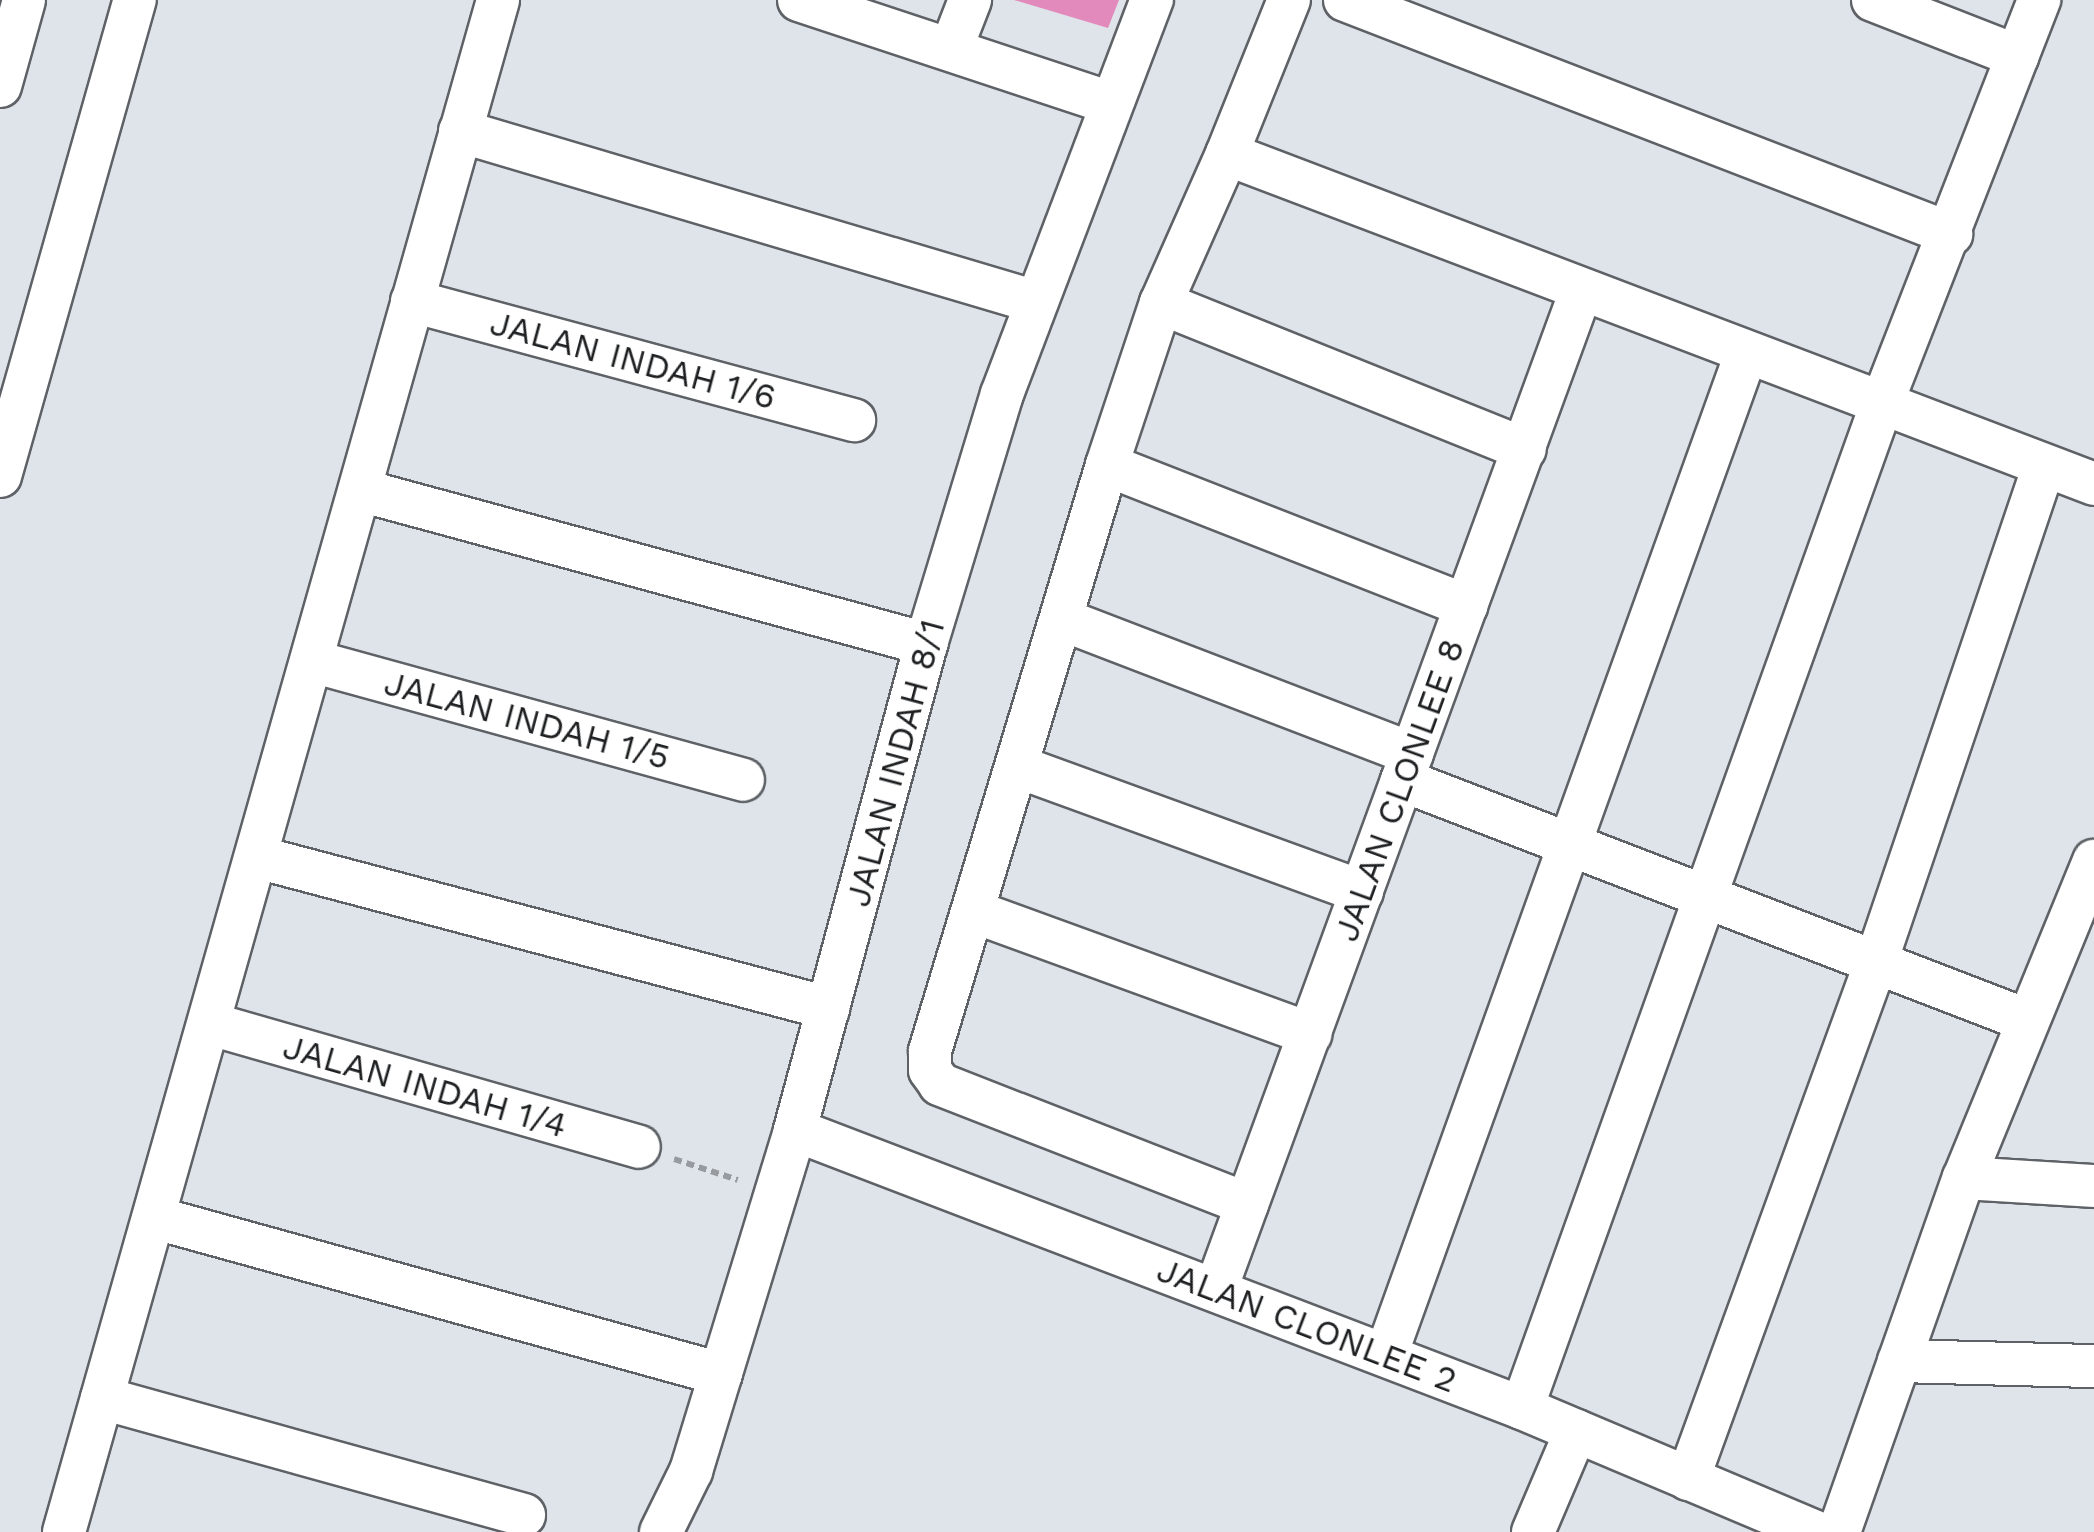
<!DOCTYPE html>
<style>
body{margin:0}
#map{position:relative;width:2094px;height:1532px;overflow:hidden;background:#dfe4ea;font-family:"Work Sans",sans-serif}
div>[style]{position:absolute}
.building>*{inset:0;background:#e28abc}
.path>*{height:6px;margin-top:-3px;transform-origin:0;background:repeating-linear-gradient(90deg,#979ba0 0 8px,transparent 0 13px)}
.roads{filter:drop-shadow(2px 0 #5e6267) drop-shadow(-2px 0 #5e6267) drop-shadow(0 2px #5e6267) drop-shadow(0 -2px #5e6267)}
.minor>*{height:42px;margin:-21px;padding:0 21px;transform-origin:21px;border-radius:21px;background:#fff}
span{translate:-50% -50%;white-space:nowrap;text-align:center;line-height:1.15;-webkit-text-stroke:8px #fff;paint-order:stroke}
.street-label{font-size:35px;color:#1d1f21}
</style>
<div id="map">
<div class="building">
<i style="clip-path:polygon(1014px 0,1119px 0,1108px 28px)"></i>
</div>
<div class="path">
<i style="left:674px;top:1159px;width:67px;rotate:18.2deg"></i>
</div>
<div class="roads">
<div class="minor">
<i style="left:799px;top:0;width:328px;rotate:18.3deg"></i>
<i style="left:1345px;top:0;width:650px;rotate:21.11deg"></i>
<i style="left:1873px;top:0;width:155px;rotate:21.3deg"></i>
<i style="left:951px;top:49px;width:53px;rotate:-68.8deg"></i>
<i style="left:0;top:86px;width:89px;rotate:-74.4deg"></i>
<i style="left:460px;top:131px;width:598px;rotate:16.52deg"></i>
<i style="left:1227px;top:154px;width:166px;rotate:-68.1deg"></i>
<i style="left:412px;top:301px;width:458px;rotate:15.1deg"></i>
<i style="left:1161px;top:303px;width:392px;rotate:21.9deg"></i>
<i style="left:1107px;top:465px;width:386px;rotate:21.4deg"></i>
<i style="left:0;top:476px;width:495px;rotate:-74.2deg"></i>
<i style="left:360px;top:490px;width:587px;rotate:15.22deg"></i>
<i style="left:1061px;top:619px;width:376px;rotate:21deg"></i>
<i style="left:312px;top:661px;width:447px;rotate:15.4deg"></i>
<i style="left:1019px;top:767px;width:365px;rotate:20deg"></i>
<i style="left:1402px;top:780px;width:669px;rotate:21.04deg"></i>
<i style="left:257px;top:857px;width:591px;rotate:14.81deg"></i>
<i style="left:975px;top:912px;width:357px;rotate:20deg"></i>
<i style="left:211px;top:1024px;width:445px;rotate:16deg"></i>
<i style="left:795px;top:1130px;width:778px;rotate:20.93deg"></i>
<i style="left:1522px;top:1408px;width:318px;rotate:22.9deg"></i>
<i style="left:1964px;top:1178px;width:130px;rotate:3.5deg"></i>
<i style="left:1247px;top:1204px;width:330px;rotate:-158.7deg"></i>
<i style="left:940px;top:1084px;width:17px;rotate:-126deg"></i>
<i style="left:930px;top:1070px;width:19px;rotate:-90deg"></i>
<i style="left:930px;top:1051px;width:612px;rotate:-73.19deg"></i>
<i style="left:1107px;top:465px;width:171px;rotate:-71.6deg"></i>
<i style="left:1161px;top:303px;width:163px;rotate:-66.1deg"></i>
<i style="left:1227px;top:154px;width:701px;rotate:20.81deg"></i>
<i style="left:1882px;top:403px;width:433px;rotate:-68.7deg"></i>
<i style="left:156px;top:1218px;width:586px;rotate:15.44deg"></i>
<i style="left:1216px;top:1289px;width:1063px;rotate:-69.91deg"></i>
<i style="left:1386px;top:1355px;width:1064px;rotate:-70.22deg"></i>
<i style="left:1899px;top:1361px;width:195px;rotate:1.5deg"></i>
<i style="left:102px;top:1398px;width:438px;rotate:15.5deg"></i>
<i style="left:1522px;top:1408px;width:1068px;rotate:-70.29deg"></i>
<i style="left:1882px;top:403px;width:227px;rotate:20.9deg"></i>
<i style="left:1688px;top:1479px;width:547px;rotate:-70.01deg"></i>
<i style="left:1875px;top:965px;width:527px;rotate:-71.29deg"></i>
<i style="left:64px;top:1532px;width:1592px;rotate:-74.18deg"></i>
<i style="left:661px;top:1532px;width:68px;rotate:-63.8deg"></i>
<i style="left:691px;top:1471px;width:357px;rotate:-73deg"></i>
<i style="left:795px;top:1130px;width:503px;rotate:-74.91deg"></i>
<i style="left:926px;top:644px;width:261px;rotate:-73.1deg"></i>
<i style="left:1002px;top:394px;width:422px;rotate:-69.2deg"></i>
<i style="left:1533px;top:1532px;width:110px;rotate:-66.9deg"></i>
<i style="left:1839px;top:1532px;width:375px;rotate:-70.6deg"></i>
<i style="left:1964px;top:1178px;width:343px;rotate:-67.7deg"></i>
</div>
</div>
<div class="street-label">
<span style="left:633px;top:360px;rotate:15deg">JALAN INDAH 1/6</span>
<span style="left:527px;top:720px;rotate:15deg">JALAN INDAH 1/5</span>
<span style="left:895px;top:763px;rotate:-75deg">JALAN INDAH 8/1</span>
<span style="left:1399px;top:790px;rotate:-70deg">JALAN CLONLEE 8</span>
<span style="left:425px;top:1086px;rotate:16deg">JALAN INDAH 1/4</span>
<span style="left:1307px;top:1325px;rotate:21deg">JALAN CLONLEE 2</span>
</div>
</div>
